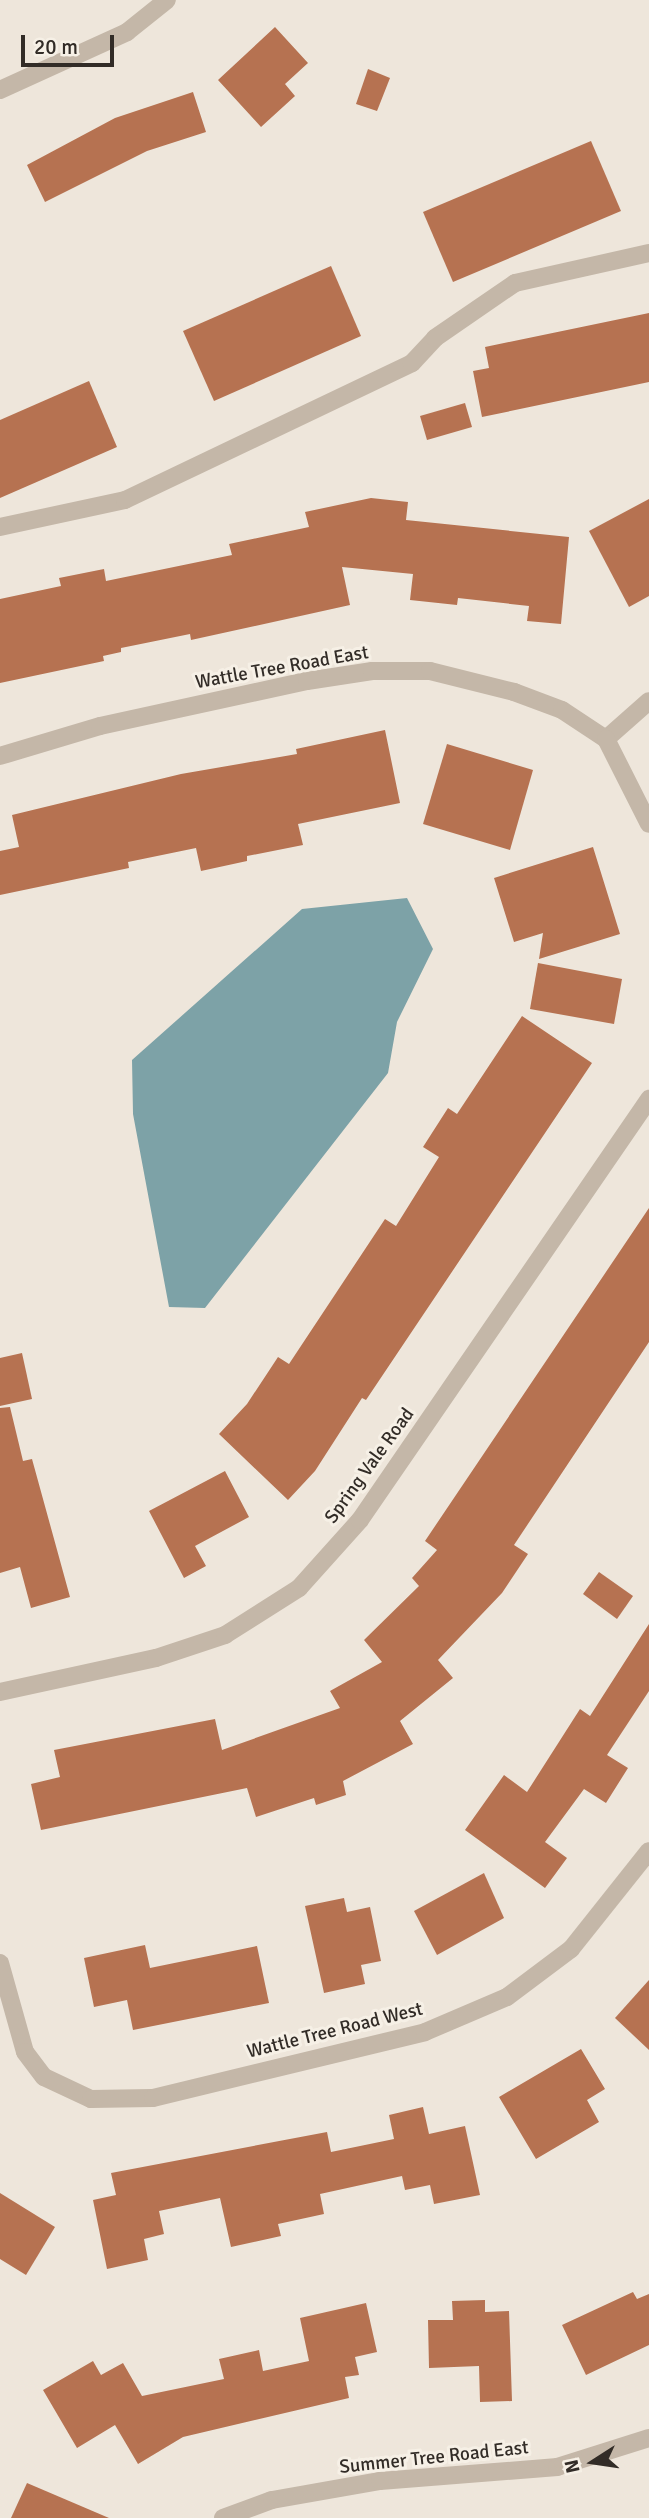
<!DOCTYPE html>
<style>
body{margin:0}
#map{position:relative;width:649px;height:2518px;overflow:hidden;background:#eee6db;font-family:Signika,sans-serif}
div>[style]{position:absolute}
.water>*{inset:0;background:#7da2a7}
.building>*{inset:0;background:#b67251}
.minor>*{height:18px;margin:-9px;padding:0 9px;transform-origin:9px;border-radius:9px;background:#c4b7a8}
span{translate:-50% -50%;white-space:nowrap;text-align:center;line-height:1.15;-webkit-text-stroke:6px #f6f0e6;paint-order:stroke}
.street-label{font-size:19px;color:#322c27}
.north{position:absolute;left:558px;top:2427px;width:70px;height:70px;-webkit-text-stroke:5px #f6f0e6;paint-order:stroke;rotate:258deg;font-size:19px;font-weight:700;line-height:28px;text-align:center;color:#322c27}
.north::after{content:'';display:block;margin:auto;width:24px;height:32px;background:#322c27;clip-path:polygon(50% 0,100% 100%,50% 72%,0 100%)}
.scale{position:absolute;left:21px;top:35px;width:93px;height:32px;box-sizing:border-box;border:4px solid #322c27;border-top:0;padding-left:9px;font-size:21px;line-height:24px;white-space:nowrap;color:#322c27;-webkit-text-stroke:5px #f6f0e6;paint-order:stroke}
</style>
<div id="map">
<div class="water">
<i style="clip-path:polygon(407px 898px,433px 949px,397px 1022px,388px 1073px,205px 1308px,169px 1307px,133px 1114px,132px 1060px,302px 909px)"></i>
</div>
<div class="building">
<i style="clip-path:polygon(275px 27px,308px 63px,285px 84px,295px 96px,261px 127px,218px 80px)"></i>
<i style="clip-path:polygon(368px 69px,390px 78px,377px 111px,356px 104px)"></i>
<i style="clip-path:polygon(193px 92px,206px 132px,147px 151px,45px 202px,27px 165px,115px 118px)"></i>
<i style="clip-path:polygon(591px 141px,621px 211px,453px 282px,423px 212px)"></i>
<i style="clip-path:polygon(331px 266px,361px 336px,214px 401px,183px 331px)"></i>
<i style="clip-path:polygon(649px 313px,649px 382px,482px 417px,473px 371px,489px 368px,485px 347px)"></i>
<i style="clip-path:polygon(89px 381px,117px 447px,0 498px,0 420px)"></i>
<i style="clip-path:polygon(465px 403px,472px 427px,427px 440px,420px 416px)"></i>
<i style="clip-path:polygon(371px 498px,408px 502px,406px 520px,569px 537px,561px 624px,527px 621px,529px 606px,458px 598px,457px 605px,410px 600px,413px 574px,342px 567px,350px 605px,191px 640px,190px 634px,121px 648px,121px 652px,103px 656px,104px 661px,0 683px,0 599px,61px 586px,59px 578px,104px 569px,106px 581px,232px 555px,229px 544px,309px 527px,305px 512px)"></i>
<i style="clip-path:polygon(649px 499px,649px 596px,629px 607px,589px 531px)"></i>
<i style="clip-path:polygon(385px 730px,400px 803px,298px 824px,303px 845px,247px 856px,247px 861px,201px 871px,196px 848px,128px 862px,129px 868px,0 895px,0 851px,19px 847px,12px 815px,181px 774px,297px 754px,296px 749px)"></i>
<i style="clip-path:polygon(447px 744px,533px 770px,510px 850px,423px 824px)"></i>
<i style="clip-path:polygon(593px 847px,620px 934px,539px 959px,543px 933px,514px 942px,494px 878px)"></i>
<i style="clip-path:polygon(538px 963px,622px 979px,614px 1024px,530px 1009px)"></i>
<i style="clip-path:polygon(522px 1016px,592px 1063px,366px 1400px,362px 1398px,315px 1471px,288px 1500px,219px 1434px,247px 1404px,278px 1357px,289px 1364px,385px 1219px,396px 1226px,439px 1157px,423px 1147px,448px 1108px,457px 1114px)"></i>
<i style="clip-path:polygon(649px 1208px,649px 1342px,514px 1545px,528px 1554px,502px 1593px,438px 1660px,453px 1678px,400px 1721px,413px 1744px,343px 1781px,346px 1795px,316px 1805px,314px 1798px,256px 1817px,247px 1788px,41px 1830px,31px 1784px,60px 1777px,54px 1750px,215px 1719px,222px 1750px,340px 1708px,330px 1691px,382px 1662px,364px 1640px,419px 1586px,412px 1578px,437px 1550px,425px 1541px)"></i>
<i style="clip-path:polygon(22px 1353px,32px 1399px,0 1406px,0 1358px)"></i>
<i style="clip-path:polygon(10px 1407px,23px 1461px,32px 1459px,70px 1597px,31px 1608px,20px 1567px,0 1573px,0 1408px)"></i>
<i style="clip-path:polygon(225px 1471px,249px 1517px,195px 1546px,206px 1566px,184px 1578px,149px 1511px)"></i>
<i style="clip-path:polygon(599px 1572px,633px 1596px,617px 1619px,583px 1594px)"></i>
<i style="clip-path:polygon(649px 1624px,649px 1691px,607px 1755px,628px 1768px,606px 1803px,584px 1789px,545px 1842px,567px 1858px,545px 1888px,465px 1830px,504px 1775px,527px 1792px,580px 1709px,590px 1716px)"></i>
<i style="clip-path:polygon(484px 1873px,504px 1918px,437px 1955px,414px 1911px)"></i>
<i style="clip-path:polygon(344px 1898px,347px 1912px,370px 1907px,381px 1961px,361px 1965px,365px 1984px,324px 1993px,305px 1906px)"></i>
<i style="clip-path:polygon(145px 1945px,150px 1968px,257px 1946px,269px 2003px,133px 2030px,127px 2000px,94px 2007px,84px 1958px)"></i>
<i style="clip-path:polygon(649px 1980px,649px 2050px,615px 2018px)"></i>
<i style="clip-path:polygon(581px 2049px,605px 2089px,587px 2100px,599px 2122px,536px 2159px,499px 2097px)"></i>
<i style="clip-path:polygon(423px 2107px,429px 2134px,465px 2126px,480px 2195px,434px 2204px,430px 2185px,405px 2190px,402px 2176px,320px 2194px,324px 2214px,278px 2224px,281px 2236px,231px 2247px,220px 2198px,159px 2211px,164px 2234px,144px 2239px,148px 2260px,107px 2269px,93px 2200px,116px 2195px,111px 2173px,327px 2132px,331px 2152px,394px 2139px,389px 2115px)"></i>
<i style="clip-path:polygon(0 2193px,55px 2227px,26px 2275px,0 2259px)"></i>
<i style="clip-path:polygon(633px 2292px,637px 2299px,649px 2294px,649px 2345px,586px 2375px,562px 2325px)"></i>
<i style="clip-path:polygon(485px 2300px,485px 2312px,509px 2311px,512px 2401px,480px 2402px,479px 2366px,429px 2368px,428px 2320px,453px 2320px,452px 2301px)"></i>
<i style="clip-path:polygon(366px 2303px,377px 2352px,355px 2357px,359px 2375px,345px 2377px,349px 2398px,183px 2437px,138px 2464px,115px 2425px,77px 2448px,43px 2390px,93px 2361px,101px 2375px,123px 2363px,142px 2396px,224px 2379px,219px 2359px,259px 2350px,263px 2371px,309px 2361px,300px 2318px)"></i>
<i style="clip-path:polygon(27px 2483px,109px 2518px,11px 2518px)"></i>
</div>
<div class="minor">
<i style="left:0;top:90px;width:140px;rotate:-24.5deg"></i>
<i style="left:127px;top:32px;width:51px;rotate:-38.7deg"></i>
<i style="left:0;top:527px;width:128px;rotate:-12.2deg"></i>
<i style="left:125px;top:500px;width:318px;rotate:-25.5deg"></i>
<i style="left:412px;top:363px;width:34px;rotate:-47deg"></i>
<i style="left:435px;top:338px;width:97px;rotate:-34.5deg"></i>
<i style="left:515px;top:283px;width:137px;rotate:-12.6deg"></i>
<i style="left:606px;top:739px;width:57px;rotate:-41.5deg"></i>
<i style="left:0;top:756px;width:104px;rotate:-16.7deg"></i>
<i style="left:100px;top:726px;width:212px;rotate:-12.3deg"></i>
<i style="left:307px;top:681px;width:66px;rotate:-8.7deg"></i>
<i style="left:372px;top:671px;width:58px"></i>
<i style="left:430px;top:671px;width:87px;rotate:14deg"></i>
<i style="left:514px;top:692px;width:51px;rotate:20.6deg"></i>
<i style="left:562px;top:710px;width:53px;rotate:33.4deg"></i>
<i style="left:606px;top:739px;width:95px;rotate:63.2deg"></i>
<i style="left:0;top:1692px;width:160px;rotate:-12.3deg"></i>
<i style="left:156px;top:1658px;width:73px;rotate:-18.4deg"></i>
<i style="left:225px;top:1635px;width:88px;rotate:-32.4deg"></i>
<i style="left:299px;top:1588px;width:91px;rotate:-48.1deg"></i>
<i style="left:360px;top:1520px;width:511px;rotate:-55.53deg"></i>
<i style="left:0;top:1963px;width:92px;rotate:74.3deg"></i>
<i style="left:25px;top:2052px;width:31px;rotate:53deg"></i>
<i style="left:44px;top:2077px;width:52px;rotate:25.1deg"></i>
<i style="left:91px;top:2099px;width:62px;rotate:-0.9deg"></i>
<i style="left:153px;top:2098px;width:280px;rotate:-13.6deg"></i>
<i style="left:425px;top:2032px;width:89px;rotate:-23.1deg"></i>
<i style="left:507px;top:1997px;width:80px;rotate:-36.9deg"></i>
<i style="left:571px;top:1949px;width:125px;rotate:-51.5deg"></i>
<i style="left:223px;top:2518px;width:52px;rotate:-20.2deg"></i>
<i style="left:272px;top:2500px;width:110px;rotate:-10deg"></i>
<i style="left:380px;top:2481px;width:178px;rotate:-4.5deg"></i>
<i style="left:557px;top:2467px;width:96px;rotate:-17.5deg"></i>
</div>
<div class="street-label">
<span style="left:282px;top:668px;rotate:-10deg">Wattle Tree Road East</span>
<span style="left:370px;top:1466px;rotate:-54deg">Spring Vale Road</span>
<span style="left:335px;top:2031px;rotate:-14deg">Wattle Tree Road West</span>
<span style="left:434px;top:2458px;rotate:-6deg">Summer Tree Road East</span>
</div>
<div class="north">N</div>
<div class="scale">20 m</div>
</div>
